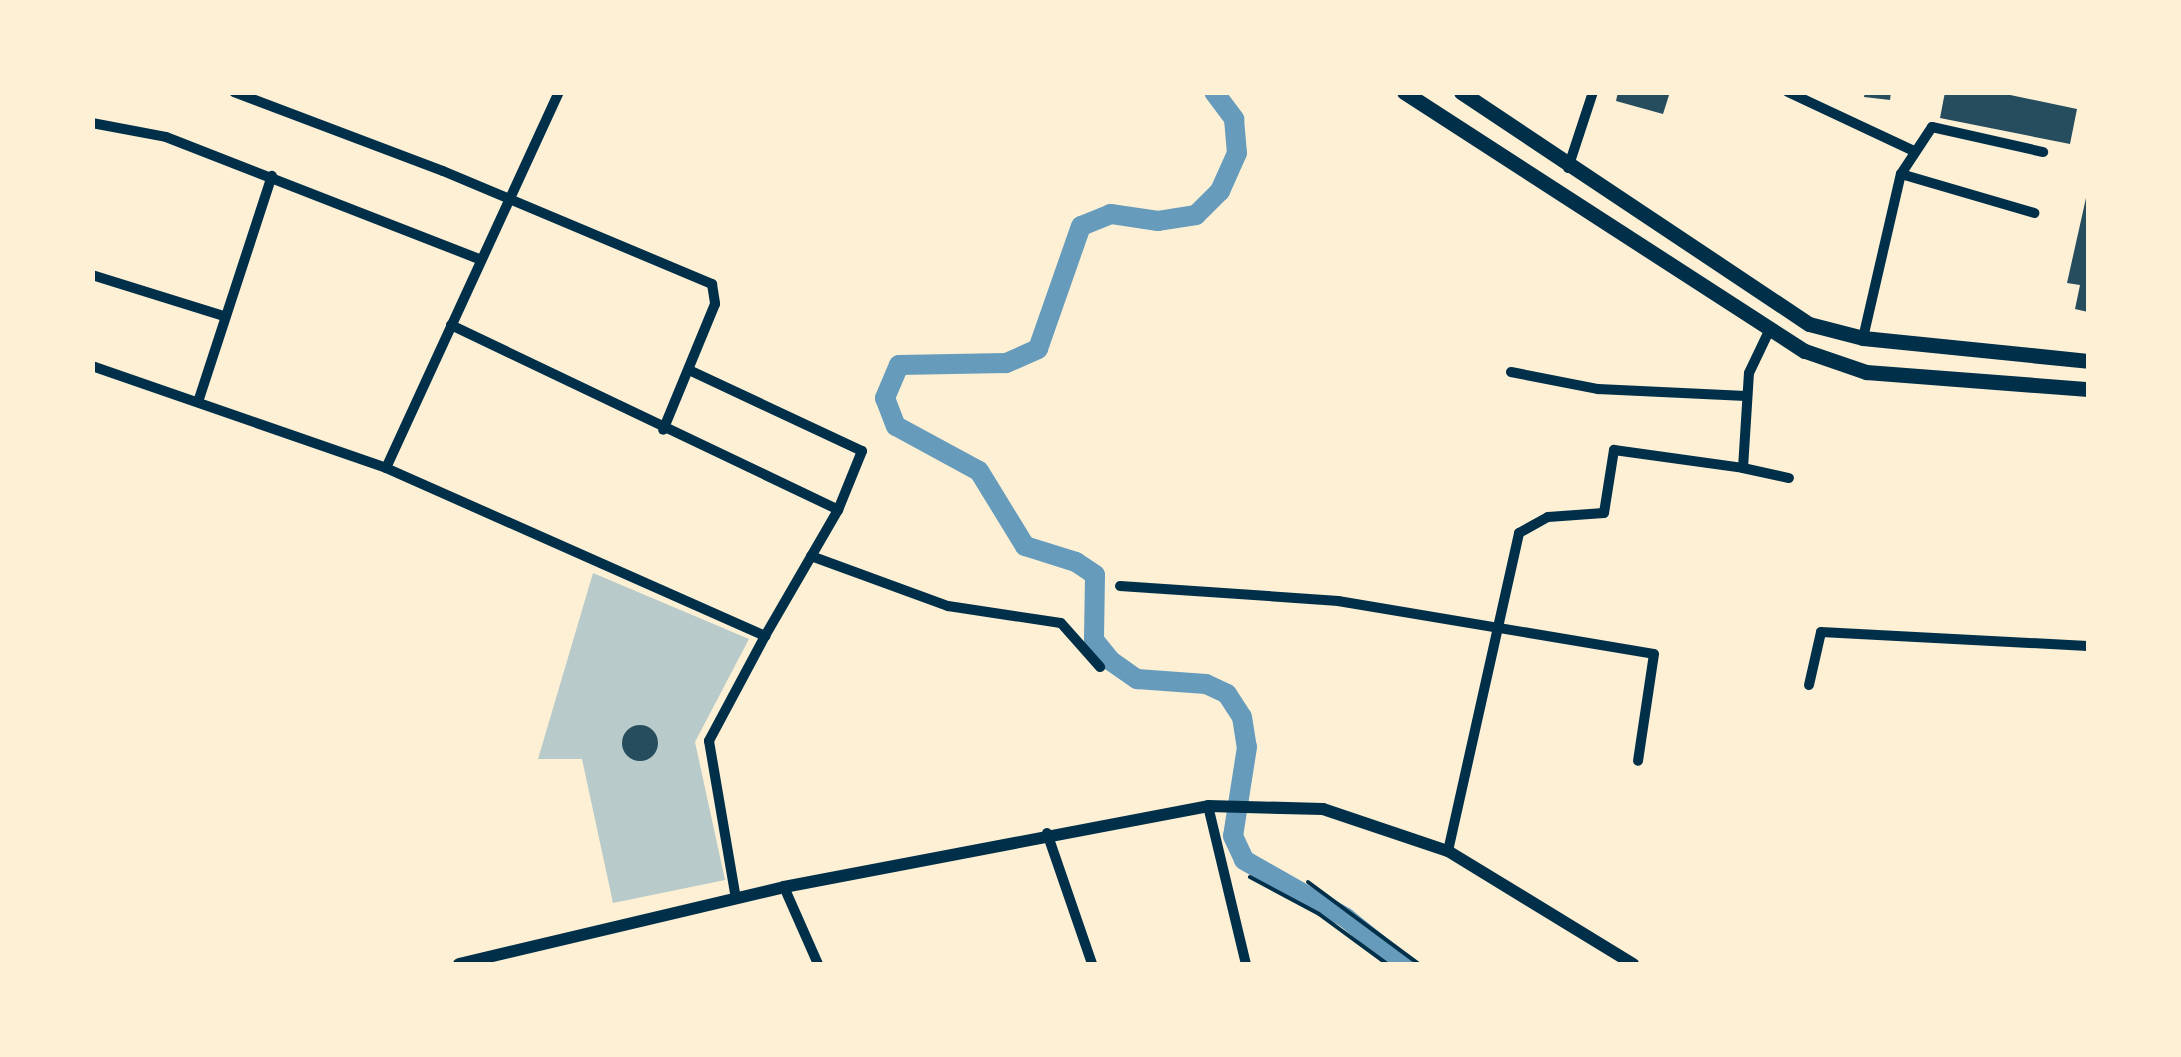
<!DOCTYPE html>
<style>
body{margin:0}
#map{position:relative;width:2181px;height:1057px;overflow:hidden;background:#fdf0d5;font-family:Montserrat,sans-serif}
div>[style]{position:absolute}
.green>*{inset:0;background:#b9caca}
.canal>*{height:20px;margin:-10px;padding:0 10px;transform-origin:10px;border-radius:10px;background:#669bbc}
.building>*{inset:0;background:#264d5e}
.round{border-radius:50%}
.path>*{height:4px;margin:-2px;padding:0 2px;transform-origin:2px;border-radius:2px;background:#003049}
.minor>*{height:10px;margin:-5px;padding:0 5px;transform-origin:5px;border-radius:5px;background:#003049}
.tertiary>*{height:12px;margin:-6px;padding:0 6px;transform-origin:6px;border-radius:6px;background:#003049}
.secondary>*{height:15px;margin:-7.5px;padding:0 7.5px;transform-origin:7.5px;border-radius:7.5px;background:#003049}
span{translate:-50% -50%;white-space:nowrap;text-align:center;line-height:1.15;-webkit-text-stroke:8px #fdf0d5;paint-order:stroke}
.frame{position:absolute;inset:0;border:95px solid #fdf0d5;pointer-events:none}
</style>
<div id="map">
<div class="green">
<i style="clip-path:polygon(593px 573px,749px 639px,695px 742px,725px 880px,613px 903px,582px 759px,538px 759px)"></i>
</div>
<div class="canal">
<i style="left:1214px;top:92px;width:34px;rotate:53deg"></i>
<i style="left:1234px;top:119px;width:34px;rotate:85deg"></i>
<i style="left:1237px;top:153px;width:42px;rotate:114.1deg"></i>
<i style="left:1220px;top:191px;width:34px;rotate:135deg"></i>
<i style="left:1196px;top:215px;width:38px;rotate:171deg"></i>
<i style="left:1158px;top:221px;width:48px;rotate:-171.5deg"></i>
<i style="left:1111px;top:214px;width:32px;rotate:158deg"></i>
<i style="left:1081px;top:226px;width:130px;rotate:109.3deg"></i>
<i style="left:1038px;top:349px;width:35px;rotate:156deg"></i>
<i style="left:1006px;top:363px;width:107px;rotate:178.9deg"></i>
<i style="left:899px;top:365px;width:36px;rotate:113deg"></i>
<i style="left:885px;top:398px;width:30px;rotate:69deg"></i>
<i style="left:896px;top:426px;width:94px;rotate:28.5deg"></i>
<i style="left:979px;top:471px;width:88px;rotate:58.5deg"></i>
<i style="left:1025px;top:546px;width:53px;rotate:17.4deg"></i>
<i style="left:1076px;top:562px;width:23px;rotate:34deg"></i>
<i style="left:1095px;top:575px;width:65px;rotate:90.9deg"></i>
<i style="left:1094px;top:640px;width:27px;rotate:51deg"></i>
<i style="left:1111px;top:661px;width:32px;rotate:35deg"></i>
<i style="left:1137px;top:679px;width:69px;rotate:4.1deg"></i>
<i style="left:1206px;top:684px;width:23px;rotate:25deg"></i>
<i style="left:1227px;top:694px;width:27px;rotate:57deg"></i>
<i style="left:1242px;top:717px;width:30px;rotate:81deg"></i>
<i style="left:1247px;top:747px;width:90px;rotate:98.9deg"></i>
<i style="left:1233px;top:836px;width:26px;rotate:65deg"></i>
<i style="left:1244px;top:860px;width:117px;rotate:29.6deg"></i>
<i style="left:1346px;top:918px;width:73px;rotate:38.9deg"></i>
</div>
<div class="building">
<i style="clip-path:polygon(1618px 92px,1670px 92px,1663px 114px,1616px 101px)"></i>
<i style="clip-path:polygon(1865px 92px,1891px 92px,1890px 100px,1864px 97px)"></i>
<i style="clip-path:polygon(1945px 92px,1996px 92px,2077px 109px,2070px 144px,1940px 118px)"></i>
<i style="clip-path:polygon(2088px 189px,2088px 312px,2075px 309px,2080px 285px,2067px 283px)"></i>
<i class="round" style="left:622px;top:725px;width:36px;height:36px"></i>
</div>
<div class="path">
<i style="left:1250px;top:877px;width:78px;rotate:28.2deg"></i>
<i style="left:1319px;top:914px;width:84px;rotate:36.3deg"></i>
<i style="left:1308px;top:882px;width:138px;rotate:36.5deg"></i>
</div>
<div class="minor">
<i style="left:234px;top:92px;width:223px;rotate:20.7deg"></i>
<i style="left:443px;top:171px;width:292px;rotate:22.8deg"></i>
<i style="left:712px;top:284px;width:20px;rotate:81deg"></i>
<i style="left:715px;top:304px;width:136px;rotate:112.4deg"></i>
<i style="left:1788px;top:92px;width:137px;rotate:25.1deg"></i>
<i style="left:92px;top:123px;width:75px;rotate:10.7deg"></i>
<i style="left:166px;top:137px;width:338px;rotate:21.3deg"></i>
<i style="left:1568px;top:168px;width:80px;rotate:-71.8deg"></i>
<i style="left:1901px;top:174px;width:139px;rotate:16.3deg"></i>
<i style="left:92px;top:275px;width:138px;rotate:17.3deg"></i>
<i style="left:451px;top:325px;width:429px;rotate:25.5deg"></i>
<i style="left:1863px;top:338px;width:168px;rotate:-77deg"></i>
<i style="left:1901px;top:174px;width:56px;rotate:-56.6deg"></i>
<i style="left:1932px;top:127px;width:114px;rotate:12.7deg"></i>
<i style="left:92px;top:366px;width:311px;rotate:19.1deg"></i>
<i style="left:386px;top:468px;width:415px;rotate:23.9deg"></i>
<i style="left:765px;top:636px;width:119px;rotate:118.1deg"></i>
<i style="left:709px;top:741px;width:160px;rotate:80.3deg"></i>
<i style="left:689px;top:370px;width:191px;rotate:25.1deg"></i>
<i style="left:862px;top:451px;width:64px;rotate:112.1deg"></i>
<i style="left:838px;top:510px;width:146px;rotate:120.1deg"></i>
<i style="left:1511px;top:372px;width:89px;rotate:11.1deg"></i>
<i style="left:1598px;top:389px;width:148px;rotate:2.7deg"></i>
<i style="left:198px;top:402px;width:238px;rotate:-71.9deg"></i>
<i style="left:386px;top:468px;width:414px;rotate:-65.3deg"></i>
<i style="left:1743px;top:468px;width:47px;rotate:12.3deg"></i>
<i style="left:811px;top:556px;width:146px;rotate:20.1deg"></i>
<i style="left:948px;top:606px;width:114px;rotate:8.6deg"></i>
<i style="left:1061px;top:623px;width:59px;rotate:48.4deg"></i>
<i style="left:1120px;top:586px;width:219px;rotate:3.9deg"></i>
<i style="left:1338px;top:601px;width:320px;rotate:9.5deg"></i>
<i style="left:1654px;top:654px;width:108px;rotate:98.5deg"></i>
<i style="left:1809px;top:685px;width:54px;rotate:-77.2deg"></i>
<i style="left:1821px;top:632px;width:267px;rotate:3deg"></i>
<i style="left:1208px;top:806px;width:163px;rotate:76.5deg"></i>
<i style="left:1047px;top:833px;width:139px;rotate:71deg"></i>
<i style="left:1448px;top:851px;width:326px;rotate:-77.4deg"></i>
<i style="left:1519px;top:533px;width:33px;rotate:-29deg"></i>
<i style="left:1548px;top:517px;width:56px;rotate:-4.1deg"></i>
<i style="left:1604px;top:513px;width:64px;rotate:-81deg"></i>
<i style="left:1614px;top:450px;width:130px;rotate:7.9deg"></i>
<i style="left:1743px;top:468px;width:95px;rotate:-86.4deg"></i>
<i style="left:1749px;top:373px;width:49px;rotate:-64.5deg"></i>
<i style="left:784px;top:887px;width:84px;rotate:66.2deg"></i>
</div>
<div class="tertiary">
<i style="left:459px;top:964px;width:334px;rotate:-13.3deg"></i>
<i style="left:784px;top:887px;width:432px;rotate:-10.8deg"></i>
<i style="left:1208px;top:806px;width:115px;rotate:1.5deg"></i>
<i style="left:1323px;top:809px;width:132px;rotate:18.6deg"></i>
<i style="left:1448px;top:851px;width:217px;rotate:31.4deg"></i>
</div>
<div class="secondary">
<i style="left:1404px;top:92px;width:477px;rotate:32.9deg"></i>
<i style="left:1805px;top:351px;width:65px;rotate:19deg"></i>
<i style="left:1866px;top:372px;width:223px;rotate:4.4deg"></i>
<i style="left:1461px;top:92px;width:418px;rotate:33.7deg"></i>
<i style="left:1809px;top:324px;width:56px;rotate:14.5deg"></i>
<i style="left:1863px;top:338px;width:226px;rotate:5.8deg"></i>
</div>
<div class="frame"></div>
</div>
